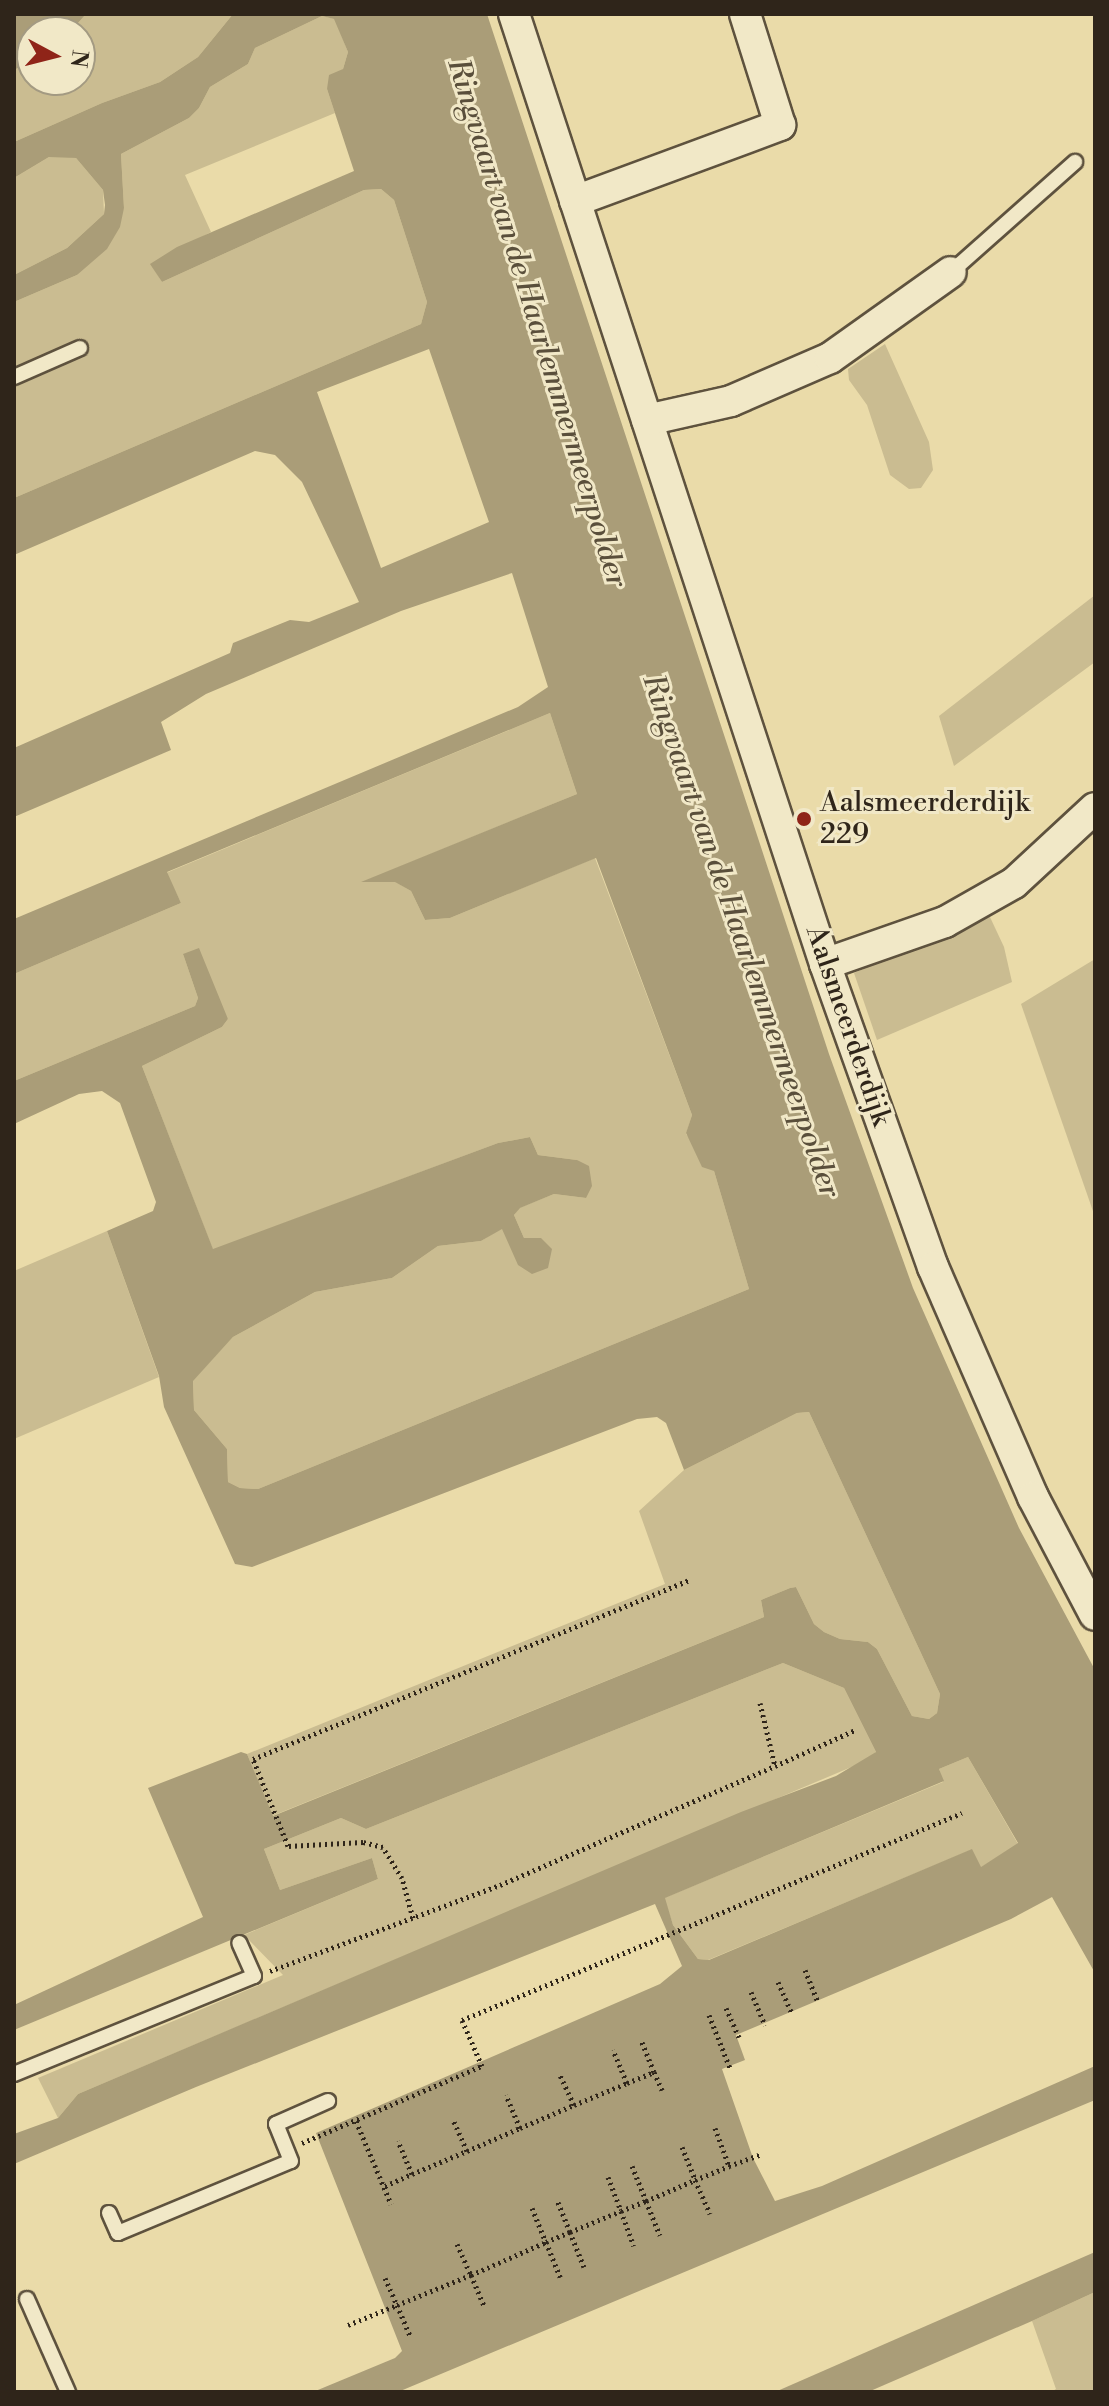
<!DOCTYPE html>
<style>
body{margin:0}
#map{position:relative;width:1109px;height:2406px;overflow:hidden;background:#eadba9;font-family:"Libre Bodoni",serif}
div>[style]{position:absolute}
.green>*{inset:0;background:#cabc91}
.water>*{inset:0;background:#aa9d78}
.path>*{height:5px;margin-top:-2.5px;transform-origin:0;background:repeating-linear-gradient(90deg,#2f251a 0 2px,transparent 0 6px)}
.roads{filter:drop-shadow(2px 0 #5e523e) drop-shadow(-2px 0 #5e523e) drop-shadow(0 2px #5e523e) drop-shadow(0 -2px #5e523e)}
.service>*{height:14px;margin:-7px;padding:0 7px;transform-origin:7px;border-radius:7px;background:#f1e8c7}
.minor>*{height:30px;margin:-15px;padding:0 15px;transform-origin:15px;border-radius:15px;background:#f1e8c7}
.dots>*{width:22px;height:22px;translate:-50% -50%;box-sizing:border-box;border:4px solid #f1e8c7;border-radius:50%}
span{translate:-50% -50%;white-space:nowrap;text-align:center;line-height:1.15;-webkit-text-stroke:6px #f1e8c7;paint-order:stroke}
.poi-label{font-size:28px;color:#2f251a}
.left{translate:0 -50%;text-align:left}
.street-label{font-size:28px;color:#2f251a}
.water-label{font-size:30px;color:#5a4f3b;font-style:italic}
.frame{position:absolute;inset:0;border:16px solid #2f251a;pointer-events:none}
.north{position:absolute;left:16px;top:16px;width:80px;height:80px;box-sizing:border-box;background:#f1e8c7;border:2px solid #a39a82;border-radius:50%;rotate:97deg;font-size:22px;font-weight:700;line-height:32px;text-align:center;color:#2f251a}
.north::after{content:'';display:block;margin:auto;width:28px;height:36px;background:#8f2418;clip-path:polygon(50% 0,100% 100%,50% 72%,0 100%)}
</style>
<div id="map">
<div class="green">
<i style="clip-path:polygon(86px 14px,233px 14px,198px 57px,160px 82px,102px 103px,14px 142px,14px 70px,32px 61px,32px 80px,80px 80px,80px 32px,70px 32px)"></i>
<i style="clip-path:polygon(322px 16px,335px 19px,348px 52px,343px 69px,327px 89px,335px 113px,185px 175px,211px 232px,151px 264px,162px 282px,364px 190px,381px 189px,394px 200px,427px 302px,421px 324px,14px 498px,14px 302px,77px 275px,124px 208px,121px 154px,189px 118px,199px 108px,210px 87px,248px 64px,255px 48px)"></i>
<i style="clip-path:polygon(64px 156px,76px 158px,103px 190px,104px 214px,67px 248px,14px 275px,14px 178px,49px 157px)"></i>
<i style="clip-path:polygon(885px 344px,929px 442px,933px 470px,921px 488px,909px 489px,890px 475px,867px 405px,849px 380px,848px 369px)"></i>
<i style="clip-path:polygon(1095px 595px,1095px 662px,954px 766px,939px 716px)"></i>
<i style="clip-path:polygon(550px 713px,577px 794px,363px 882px,394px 881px,411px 891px,425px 920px,450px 918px,595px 858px,692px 1115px,686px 1134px,714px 1171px,749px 1289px,258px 1489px,240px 1488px,228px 1482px,227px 1449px,194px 1410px,193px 1380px,233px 1337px,315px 1292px,392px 1278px,438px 1246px,481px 1241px,502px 1228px,524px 1238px,514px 1215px,519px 1208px,554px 1194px,586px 1198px,577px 1160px,538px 1155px,530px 1137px,498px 1143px,213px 1250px,142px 1066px,222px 1027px,228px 1019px,183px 954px,198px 998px,195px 1006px,14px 1081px,14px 974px,181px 903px,166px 873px)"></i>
<i style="clip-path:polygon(989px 915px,1004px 947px,1012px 982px,877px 1040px,854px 973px)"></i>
<i style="clip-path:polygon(1095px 959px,1095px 1217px,1021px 1004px)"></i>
<i style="clip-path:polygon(107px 1231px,159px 1377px,14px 1439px,14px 1271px)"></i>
<i style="clip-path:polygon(809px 1412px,940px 1694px,937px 1713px,929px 1719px,912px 1716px,877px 1649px,868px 1642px,840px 1639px,824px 1632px,814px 1624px,796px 1587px,790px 1588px,761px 1600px,764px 1617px,272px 1816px,247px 1754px,665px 1584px,639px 1511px,684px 1470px,797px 1413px)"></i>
<i style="clip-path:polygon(783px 1663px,844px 1688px,876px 1752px,868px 1760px,78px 2094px,58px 2118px,38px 2078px,283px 1975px,244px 1935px,378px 1879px,372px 1858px,280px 1890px,264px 1849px,341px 1818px,366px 1829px)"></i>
<i style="clip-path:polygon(968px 1757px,1018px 1844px,980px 1868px,971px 1850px,708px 1960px,698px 1959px,673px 1925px,664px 1898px,943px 1782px,939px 1769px)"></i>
<i style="clip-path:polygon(1095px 2292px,1095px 2392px,1051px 2392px,1056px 2389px,1032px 2321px)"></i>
</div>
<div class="water">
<i style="clip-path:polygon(14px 14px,86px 14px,70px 32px,32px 32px,32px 61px,14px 70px)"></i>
<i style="clip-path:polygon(evenodd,233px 14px,487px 14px,829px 1054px,913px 1288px,1019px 1528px,1095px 1670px,1095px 1973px,1052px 1897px,1011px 1919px,736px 2035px,745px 2060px,722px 2069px,753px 2158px,775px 2201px,822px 2186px,1095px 2066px,1095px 2100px,398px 2392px,313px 2392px,395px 2358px,402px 2351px,316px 2133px,660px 1984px,682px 1966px,655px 1904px,196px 2087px,14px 2164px,14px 2134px,58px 2118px,78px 2094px,741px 1812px,836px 1776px,876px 1752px,844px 1688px,783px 1663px,366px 1829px,341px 1818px,264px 1849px,280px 1890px,372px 1858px,378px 1879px,14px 2030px,14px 2005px,203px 1917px,148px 1788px,241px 1752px,247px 1754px,273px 1816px,764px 1617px,761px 1600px,790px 1588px,796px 1587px,814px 1624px,824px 1632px,840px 1639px,868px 1642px,877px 1649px,912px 1716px,929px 1719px,937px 1713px,940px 1694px,809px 1412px,797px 1413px,684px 1470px,666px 1423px,657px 1417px,637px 1419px,252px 1567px,235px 1564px,164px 1407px,159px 1376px,107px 1231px,153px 1211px,156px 1202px,120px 1103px,102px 1091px,79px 1094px,14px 1124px,14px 1081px,195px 1006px,198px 998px,183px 954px,199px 948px,228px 1019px,222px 1027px,142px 1066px,213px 1249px,498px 1143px,530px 1137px,538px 1155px,577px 1160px,589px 1166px,592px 1186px,586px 1198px,554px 1194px,520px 1208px,514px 1215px,524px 1238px,541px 1238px,552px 1249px,548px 1268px,532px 1274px,518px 1265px,502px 1229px,481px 1241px,438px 1246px,392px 1278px,315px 1292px,233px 1337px,193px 1381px,194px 1410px,227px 1449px,228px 1482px,240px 1488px,258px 1489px,749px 1289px,714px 1171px,702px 1167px,686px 1133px,692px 1115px,596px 858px,450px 918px,425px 920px,411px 891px,395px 882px,361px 882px,577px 794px,550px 713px,167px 872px,181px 903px,14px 974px,14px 919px,518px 707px,548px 687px,512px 573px,401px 611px,206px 694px,161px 722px,171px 750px,14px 817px,14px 748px,230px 653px,233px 643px,290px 620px,309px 622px,359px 602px,302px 482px,275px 455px,255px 451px,14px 555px,14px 498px,421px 324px,427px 302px,394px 200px,381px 189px,364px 190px,162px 282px,150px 264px,177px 247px,354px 171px,327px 89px,329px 75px,343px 69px,348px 52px,334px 19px,322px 16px,255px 48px,248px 64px,210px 87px,199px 108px,189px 118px,121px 154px,124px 208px,120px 227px,107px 249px,77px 275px,14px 302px,14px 275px,67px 248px,104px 214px,105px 205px,103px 190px,76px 158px,49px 157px,14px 178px,14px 142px,102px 103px,160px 82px,198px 57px,233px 14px,429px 349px,489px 522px,381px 568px,317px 392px,429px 349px,233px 14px,968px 1757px,1018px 1843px,981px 1867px,972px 1849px,709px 1960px,698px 1959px,673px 1925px,665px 1898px,944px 1781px,939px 1769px,968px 1757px)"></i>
<i style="clip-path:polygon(1095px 2252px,1095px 2292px,1032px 2321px,868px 2392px,775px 2392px)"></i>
</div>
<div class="path">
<i style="left:760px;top:1703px;width:65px;rotate:76.6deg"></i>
<i style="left:775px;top:1766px;width:88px;rotate:-24.2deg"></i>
<i style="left:413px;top:1918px;width:41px;rotate:-105.4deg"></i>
<i style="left:402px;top:1878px;width:36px;rotate:-122deg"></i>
<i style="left:383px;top:1847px;width:21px;rotate:-166deg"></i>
<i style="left:363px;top:1842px;width:75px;rotate:176.9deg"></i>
<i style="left:288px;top:1846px;width:94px;rotate:-111.9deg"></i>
<i style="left:253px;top:1759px;width:472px;rotate:-22.3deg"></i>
<i style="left:805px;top:1970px;width:35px;rotate:68deg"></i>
<i style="left:270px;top:1971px;width:246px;rotate:-20.5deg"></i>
<i style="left:500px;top:1885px;width:300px;rotate:-23.4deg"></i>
<i style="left:778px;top:1982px;width:35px;rotate:66deg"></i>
<i style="left:751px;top:1992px;width:36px;rotate:67deg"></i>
<i style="left:726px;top:2008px;width:32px;rotate:66deg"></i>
<i style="left:709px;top:2015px;width:57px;rotate:68.4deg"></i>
<i style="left:654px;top:2072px;width:20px;rotate:66deg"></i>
<i style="left:627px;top:2083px;width:29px;rotate:-22deg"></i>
<i style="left:654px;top:2072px;width:35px;rotate:-112deg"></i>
<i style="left:574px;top:2105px;width:57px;rotate:-22.5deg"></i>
<i style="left:627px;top:2083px;width:36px;rotate:-113deg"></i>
<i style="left:356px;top:2121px;width:90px;rotate:67.1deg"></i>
<i style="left:520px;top:2128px;width:59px;rotate:-23.1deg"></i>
<i style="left:574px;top:2105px;width:35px;rotate:-115deg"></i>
<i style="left:715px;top:2128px;width:40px;rotate:69.8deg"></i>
<i style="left:729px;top:2166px;width:33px;rotate:-20deg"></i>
<i style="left:302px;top:2143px;width:196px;rotate:-23.2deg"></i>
<i style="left:482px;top:2066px;width:50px;rotate:-113.5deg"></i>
<i style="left:462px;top:2020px;width:541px;rotate:-22.49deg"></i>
<i style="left:682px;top:2147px;width:35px;rotate:68deg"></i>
<i style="left:695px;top:2180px;width:37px;rotate:-22deg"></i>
<i style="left:467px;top:2151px;width:58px;rotate:-23.5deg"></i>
<i style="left:520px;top:2128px;width:36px;rotate:-113deg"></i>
<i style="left:632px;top:2166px;width:38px;rotate:68deg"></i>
<i style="left:646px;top:2201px;width:53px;rotate:-23.2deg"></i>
<i style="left:695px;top:2180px;width:37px;rotate:66deg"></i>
<i style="left:412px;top:2174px;width:60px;rotate:-22.7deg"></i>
<i style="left:467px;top:2151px;width:35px;rotate:-114deg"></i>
<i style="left:608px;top:2177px;width:36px;rotate:69deg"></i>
<i style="left:621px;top:2211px;width:27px;rotate:-22deg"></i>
<i style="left:646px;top:2201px;width:37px;rotate:68deg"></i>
<i style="left:385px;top:2186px;width:30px;rotate:-24deg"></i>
<i style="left:412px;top:2174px;width:36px;rotate:-113deg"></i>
<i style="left:532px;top:2208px;width:37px;rotate:68deg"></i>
<i style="left:546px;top:2242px;width:26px;rotate:-23deg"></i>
<i style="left:570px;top:2232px;width:35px;rotate:-112deg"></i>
<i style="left:457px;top:2244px;width:34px;rotate:66deg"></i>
<i style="left:471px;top:2275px;width:82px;rotate:-23.7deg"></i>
<i style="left:546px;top:2242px;width:38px;rotate:68deg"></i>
<i style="left:584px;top:2267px;width:38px;rotate:-112deg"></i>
<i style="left:570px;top:2232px;width:55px;rotate:-22.4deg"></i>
<i style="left:621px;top:2211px;width:37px;rotate:70deg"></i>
<i style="left:385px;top:2278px;width:30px;rotate:66deg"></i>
<i style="left:397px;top:2305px;width:80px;rotate:-22.1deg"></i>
<i style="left:471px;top:2275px;width:34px;rotate:67deg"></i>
<i style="left:348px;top:2325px;width:53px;rotate:-22.2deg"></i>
<i style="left:397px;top:2305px;width:34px;rotate:67deg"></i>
</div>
<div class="roads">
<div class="service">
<i style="left:951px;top:272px;width:166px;rotate:-41.6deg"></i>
<i style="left:14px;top:377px;width:72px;rotate:-23.7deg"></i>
<i style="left:14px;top:2074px;width:259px;rotate:-22.2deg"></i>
<i style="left:254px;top:1976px;width:36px;rotate:-114deg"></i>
<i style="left:109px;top:2213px;width:22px;rotate:66deg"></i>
<i style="left:118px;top:2233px;width:187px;rotate:-22.6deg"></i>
<i style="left:291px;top:2161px;width:40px;rotate:-112deg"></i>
<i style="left:276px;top:2124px;width:57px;rotate:-23.9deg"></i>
<i style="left:27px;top:2299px;width:102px;rotate:66.2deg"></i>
</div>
<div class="minor">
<i style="left:514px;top:14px;width:1000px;rotate:71.87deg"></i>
<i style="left:825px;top:964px;width:322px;rotate:70.4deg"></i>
<i style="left:933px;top:1267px;width:251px;rotate:66.5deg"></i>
<i style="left:1033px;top:1497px;width:133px;rotate:62.3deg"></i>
<i style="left:575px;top:201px;width:219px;rotate:-20.3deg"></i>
<i style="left:780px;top:125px;width:116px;rotate:-107.5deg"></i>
<i style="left:647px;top:420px;width:86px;rotate:-12.7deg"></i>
<i style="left:731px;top:401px;width:108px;rotate:-23.5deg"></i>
<i style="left:830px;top:358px;width:148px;rotate:-35.4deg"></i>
<i style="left:825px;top:964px;width:127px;rotate:-19.3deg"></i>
<i style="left:945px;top:922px;width:79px;rotate:-29.5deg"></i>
<i style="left:1014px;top:883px;width:110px;rotate:-42.8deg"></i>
</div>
</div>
<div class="dots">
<i style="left:804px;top:819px;background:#8f2418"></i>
</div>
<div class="poi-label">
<span class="left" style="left:820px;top:819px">Aalsmeerderdijk<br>229</span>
</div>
<div class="street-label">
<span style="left:848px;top:1026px;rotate:71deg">Aalsmeerderdijk</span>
</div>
<div class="water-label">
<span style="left:537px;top:323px;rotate:73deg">Ringvaart van de Haarlemmermeerpolder</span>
<span style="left:741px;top:936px;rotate:71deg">Ringvaart van de Haarlemmermeerpolder</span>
</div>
<div class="frame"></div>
<div class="north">N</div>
</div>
